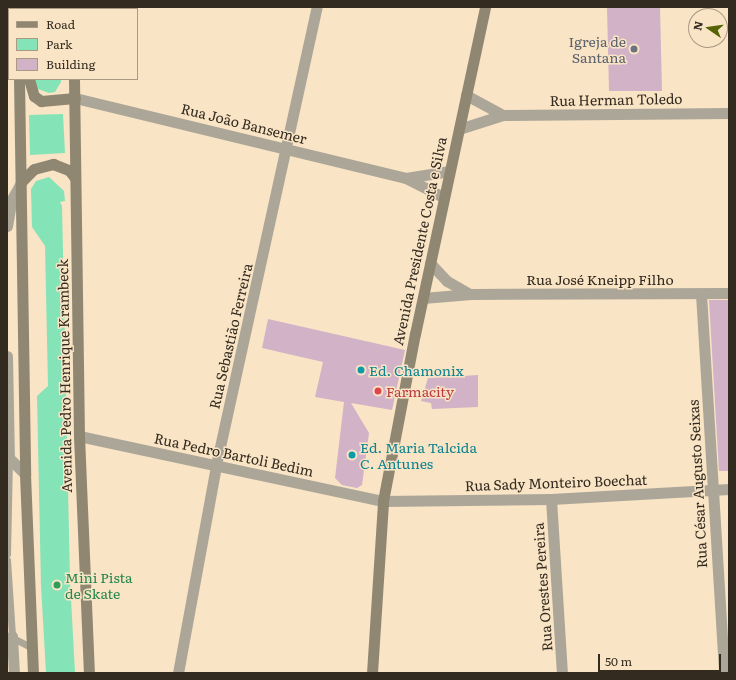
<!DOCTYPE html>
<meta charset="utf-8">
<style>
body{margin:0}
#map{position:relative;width:736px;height:680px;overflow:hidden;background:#f9e4c5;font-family:Literata,serif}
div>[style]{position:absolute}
.green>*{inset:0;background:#85e3b8}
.building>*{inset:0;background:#d1b2c7}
.service>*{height:7px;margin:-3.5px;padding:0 3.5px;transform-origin:3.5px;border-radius:3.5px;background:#aca698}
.minor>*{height:11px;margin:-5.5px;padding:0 5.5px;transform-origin:5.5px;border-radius:5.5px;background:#aca698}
.secondary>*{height:11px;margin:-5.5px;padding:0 5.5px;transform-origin:5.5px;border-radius:5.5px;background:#908773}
.dots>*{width:11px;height:11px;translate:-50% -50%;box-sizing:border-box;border:2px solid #f9e4c5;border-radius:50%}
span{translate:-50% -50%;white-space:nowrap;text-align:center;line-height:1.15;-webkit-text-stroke:3px #f9e4c5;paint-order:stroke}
.worship-label{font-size:14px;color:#5b616d}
.right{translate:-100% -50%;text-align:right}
.street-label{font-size:14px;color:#332b20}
.culture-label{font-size:14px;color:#0d838f}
.left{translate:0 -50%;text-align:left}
.health-label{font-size:14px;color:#be3a42}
.leisure-label{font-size:14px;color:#27864d}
.frame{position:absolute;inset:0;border:8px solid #332b20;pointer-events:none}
.legend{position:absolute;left:8px;top:8px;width:130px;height:72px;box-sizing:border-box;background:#f9e4c5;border:1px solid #aa9a83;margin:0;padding:5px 7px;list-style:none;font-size:12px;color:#332b20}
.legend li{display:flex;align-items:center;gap:8px;height:20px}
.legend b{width:20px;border:1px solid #aa9a83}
.north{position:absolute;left:688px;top:8px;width:40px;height:40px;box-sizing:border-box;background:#f9e4c5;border:1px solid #aa9a83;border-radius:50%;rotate:283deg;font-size:11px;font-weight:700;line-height:16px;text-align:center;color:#332b20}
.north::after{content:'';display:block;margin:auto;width:14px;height:18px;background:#566304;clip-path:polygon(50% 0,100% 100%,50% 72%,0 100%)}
.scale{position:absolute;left:598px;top:654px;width:123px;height:18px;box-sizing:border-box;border:2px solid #332b20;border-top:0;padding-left:5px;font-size:12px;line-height:14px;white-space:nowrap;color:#332b20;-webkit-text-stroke:3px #f9e4c5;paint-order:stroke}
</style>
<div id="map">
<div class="green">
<i style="clip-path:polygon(33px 79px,61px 79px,61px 82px,55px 92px,49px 93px,38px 89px)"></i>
<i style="clip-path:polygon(63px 114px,65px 153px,30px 155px,29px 115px)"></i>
<i style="clip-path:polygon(49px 177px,64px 191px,65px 201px,60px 202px,62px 206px,70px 580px,75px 673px,46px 673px,41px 586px,37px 396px,48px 386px,45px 246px,32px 227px,31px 189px,36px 181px)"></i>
</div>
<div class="building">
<i style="clip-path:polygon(607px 7px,660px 7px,662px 91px,609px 91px)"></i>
<i style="clip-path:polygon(709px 300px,729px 300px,729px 471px,719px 471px)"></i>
<i style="clip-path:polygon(268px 319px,405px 350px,392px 410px,351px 403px,369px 433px,362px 485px,357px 488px,342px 485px,335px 478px,344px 402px,315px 397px,323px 362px,262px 348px)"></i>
<i style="clip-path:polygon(478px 375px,478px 407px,432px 409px,431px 403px,421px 401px,428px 378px)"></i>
</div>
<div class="service">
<i style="left:7px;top:554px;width:96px;rotate:-88.8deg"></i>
<i style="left:7px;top:560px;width:76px;rotate:86.2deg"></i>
<i style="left:9px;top:636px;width:25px;rotate:27deg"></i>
</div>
<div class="minor">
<i style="left:466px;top:95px;width:42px;rotate:28.4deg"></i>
<i style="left:75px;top:98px;width:341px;rotate:13.6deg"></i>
<i style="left:406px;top:178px;width:42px;rotate:27.2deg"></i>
<i style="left:459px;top:129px;width:46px;rotate:-17.7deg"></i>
<i style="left:503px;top:115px;width:226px;rotate:-0.5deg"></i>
<i style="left:406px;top:178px;width:44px;rotate:-9.2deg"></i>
<i style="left:7px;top:226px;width:27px;rotate:-80deg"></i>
<i style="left:12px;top:199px;width:21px;rotate:-61deg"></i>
<i style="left:430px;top:263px;width:25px;rotate:47deg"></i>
<i style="left:447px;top:281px;width:24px;rotate:30deg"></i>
<i style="left:701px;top:294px;width:380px;rotate:86.5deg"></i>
<i style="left:423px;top:298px;width:48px;rotate:-4.8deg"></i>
<i style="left:471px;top:294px;width:258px;rotate:-0.2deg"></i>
<i style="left:7px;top:356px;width:102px;rotate:88.9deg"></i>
<i style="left:9px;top:458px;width:23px;rotate:45deg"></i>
<i style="left:79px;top:436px;width:311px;rotate:12.1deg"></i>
<i style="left:383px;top:501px;width:168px;rotate:-0.7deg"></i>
<i style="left:551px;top:499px;width:178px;rotate:-3.2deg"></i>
<i style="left:551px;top:499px;width:174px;rotate:86.4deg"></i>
<i style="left:12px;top:636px;width:37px;rotate:87deg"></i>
<i style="left:178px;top:673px;width:211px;rotate:-79.6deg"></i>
<i style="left:216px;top:465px;width:469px;rotate:-77.6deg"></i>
</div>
<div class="secondary">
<i style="left:18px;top:7px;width:2px;rotate:90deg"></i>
<i style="left:27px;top:7px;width:2px;rotate:90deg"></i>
<i style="left:71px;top:7px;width:2px;rotate:90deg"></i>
<i style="left:19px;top:79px;width:395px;rotate:89.1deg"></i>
<i style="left:25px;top:474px;width:199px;rotate:87.7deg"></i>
<i style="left:29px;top:79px;width:18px;rotate:74deg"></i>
<i style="left:34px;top:96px;width:9px;rotate:36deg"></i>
<i style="left:41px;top:101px;width:34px;rotate:-5deg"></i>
<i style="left:74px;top:79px;width:357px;rotate:89.2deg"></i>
<i style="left:79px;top:436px;width:237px;rotate:87.6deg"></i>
<i style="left:22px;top:181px;width:17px;rotate:-45deg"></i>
<i style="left:34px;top:169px;width:20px;rotate:-15deg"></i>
<i style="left:53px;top:164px;width:17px;rotate:21deg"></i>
<i style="left:69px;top:170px;width:10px;rotate:53deg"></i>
<i style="left:372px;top:673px;width:172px;rotate:-86.3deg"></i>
<i style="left:383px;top:501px;width:170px;rotate:-79.2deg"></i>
<i style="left:415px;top:334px;width:334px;rotate:-77.9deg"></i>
</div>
<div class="dots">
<i style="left:634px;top:49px;background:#6b7280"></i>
<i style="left:361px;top:370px;background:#0f9aa8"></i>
<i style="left:378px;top:391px;background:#e0444e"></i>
<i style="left:352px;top:455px;background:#0f9aa8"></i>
<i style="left:57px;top:585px;background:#2e9e5b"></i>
</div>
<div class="worship-label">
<span class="right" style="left:626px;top:49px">Igreja de<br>Santana</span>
</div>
<div class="street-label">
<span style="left:616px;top:99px;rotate:-1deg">Rua Herman Toledo</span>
<span style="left:244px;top:123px;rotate:14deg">Rua João Bansemer</span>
<span style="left:419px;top:241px;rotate:-78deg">Avenida Presidente Costa e Silva</span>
<span style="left:600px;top:279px">Rua José Kneipp Filho</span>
<span style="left:230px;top:336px;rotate:-77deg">Rua Sebastião Ferreira</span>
<span style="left:64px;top:376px;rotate:-91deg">Avenida Pedro Henrique Krambeck</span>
<span style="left:234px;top:454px;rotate:12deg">Rua Pedro Bartoli Bedim</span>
<span style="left:556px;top:482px;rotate:-2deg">Rua Sady Monteiro Boechat</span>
<span style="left:697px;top:484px;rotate:-93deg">Rua César Augusto Seixas</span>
<span style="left:542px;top:587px;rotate:-94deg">Rua Orestes Pereira</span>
</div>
<div class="culture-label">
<span class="left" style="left:369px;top:370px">Ed. Chamonix</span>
<span class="left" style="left:360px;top:455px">Ed. Maria Talcida<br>C. Antunes</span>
</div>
<div class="health-label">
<span class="left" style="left:386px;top:391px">Farmacity</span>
</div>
<div class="leisure-label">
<span class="left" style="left:65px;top:585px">Mini Pista<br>de Skate</span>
</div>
<div class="frame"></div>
<ul class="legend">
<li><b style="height:5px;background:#908773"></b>Road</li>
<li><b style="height:11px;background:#85e3b8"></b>Park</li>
<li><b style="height:11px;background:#d1b2c7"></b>Building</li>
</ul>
<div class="north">N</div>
<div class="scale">50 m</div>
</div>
